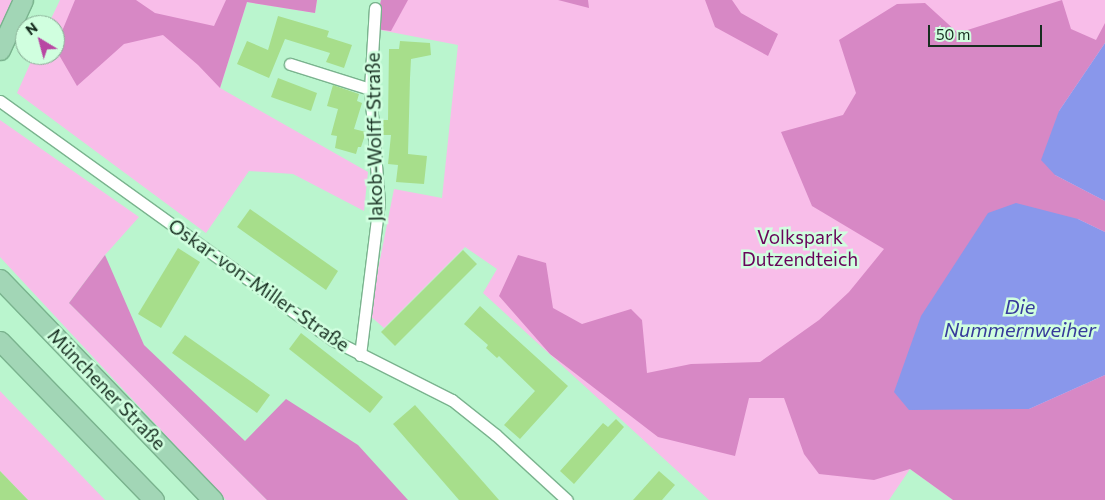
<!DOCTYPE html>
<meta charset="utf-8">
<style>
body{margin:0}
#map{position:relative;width:1105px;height:500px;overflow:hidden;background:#baf5ce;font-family:Commissioner,sans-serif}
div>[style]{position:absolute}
.green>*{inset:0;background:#f8bde9}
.forest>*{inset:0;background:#d788c5}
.water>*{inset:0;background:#8997eb}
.building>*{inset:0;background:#a7de8b}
.roads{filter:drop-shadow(1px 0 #7ab38e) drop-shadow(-1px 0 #7ab38e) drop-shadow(0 1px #7ab38e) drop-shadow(0 -1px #7ab38e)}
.street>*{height:11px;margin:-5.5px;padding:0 5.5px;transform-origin:5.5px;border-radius:5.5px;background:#fff}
.primary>*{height:19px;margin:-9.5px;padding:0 9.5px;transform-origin:9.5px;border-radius:9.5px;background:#a2d6b6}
span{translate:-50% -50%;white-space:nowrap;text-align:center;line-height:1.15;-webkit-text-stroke:5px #d0ffdf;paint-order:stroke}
.street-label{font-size:19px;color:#172e20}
.park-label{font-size:19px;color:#68045a}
.water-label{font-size:20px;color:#363a9a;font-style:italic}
.north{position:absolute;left:15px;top:15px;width:50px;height:50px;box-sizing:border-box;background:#d0ffdf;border:1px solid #86ab93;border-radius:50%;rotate:323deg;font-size:14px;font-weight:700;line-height:20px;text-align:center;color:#172e20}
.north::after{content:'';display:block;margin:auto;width:18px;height:22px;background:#b847a3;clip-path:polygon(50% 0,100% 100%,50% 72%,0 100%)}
.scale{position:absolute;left:928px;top:25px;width:114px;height:22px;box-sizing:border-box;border:2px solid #172e20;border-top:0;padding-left:6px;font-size:15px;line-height:18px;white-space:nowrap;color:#172e20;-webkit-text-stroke:4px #d0ffdf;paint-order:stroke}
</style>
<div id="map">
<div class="green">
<i style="clip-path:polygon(0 0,14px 0,0 30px)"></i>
<i style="clip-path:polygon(60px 0,317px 0,315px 13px,247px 2px,220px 88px,368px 172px,364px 211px,293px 174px,249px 171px,206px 233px,17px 93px,34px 55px,55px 55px,55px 25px,48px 25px)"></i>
<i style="clip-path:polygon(381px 0,1105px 0,1105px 500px,953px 500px,910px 469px,889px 500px,709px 500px,483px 293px,497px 269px,465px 247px,384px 328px,369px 315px,394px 189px,442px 198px,458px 45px,375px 29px)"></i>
<i style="clip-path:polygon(0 120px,139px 217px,105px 255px,69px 303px,267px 500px,226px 500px,0 257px)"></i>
<i style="clip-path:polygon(0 391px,105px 500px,28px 500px,0 471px)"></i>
</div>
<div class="forest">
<i style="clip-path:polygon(75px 0,136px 0,155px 13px,214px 26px,226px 0,317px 0,315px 13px,247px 2px,220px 88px,198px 65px,163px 35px,124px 44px,77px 86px,55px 48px)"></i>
<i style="clip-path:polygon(381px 0,408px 0,391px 31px,375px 29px)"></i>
<i style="clip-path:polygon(558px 0,588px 0,589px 8px)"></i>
<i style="clip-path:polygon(705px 0,732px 0,741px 13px,778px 34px,768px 56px,715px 27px)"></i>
<i style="clip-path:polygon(1062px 0,1071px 29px,1096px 40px,1105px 23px,1105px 43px,1059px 111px,1055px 175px,1105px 201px,1105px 232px,1078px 219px,1029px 409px,1105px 375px,1105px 500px,953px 500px,910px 469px,874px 480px,819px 474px,804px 454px,784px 398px,749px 398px,735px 456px,658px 437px,550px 354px,499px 296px,518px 255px,546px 263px,553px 308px,582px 324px,631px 309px,642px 320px,647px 373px,691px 364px,760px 362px,819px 320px,849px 292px,884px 249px,812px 206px,781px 132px,843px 115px,856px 93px,839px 40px,897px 4px,925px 3px,958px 33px)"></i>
<i style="clip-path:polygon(105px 255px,144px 345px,245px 441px,286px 399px,358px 445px,408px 500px,267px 500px,69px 303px)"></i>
</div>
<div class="water">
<i style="clip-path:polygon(1105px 43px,1105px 201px,1055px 175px,1041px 160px,1059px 111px)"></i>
<i style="clip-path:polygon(1016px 203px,1078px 219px,1105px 232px,1105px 375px,1029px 409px,909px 410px,894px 392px,921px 316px,988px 213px)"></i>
</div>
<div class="building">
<i style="clip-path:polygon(278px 16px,329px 31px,327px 37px,352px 45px,344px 68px,326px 62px,330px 53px,285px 39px,269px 78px,237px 64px,247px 41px,268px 50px)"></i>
<i style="clip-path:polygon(400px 41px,430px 43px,431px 55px,411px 59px,410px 78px,408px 154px,427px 156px,424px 184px,396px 182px,398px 165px,388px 164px,391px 135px,383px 135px,383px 120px,388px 120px,389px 49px,399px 49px)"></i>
<i style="clip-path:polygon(278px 78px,317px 93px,311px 111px,271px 97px)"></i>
<i style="clip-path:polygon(333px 85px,359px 94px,357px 101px,362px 103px,354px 129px,366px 132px,361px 147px,358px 147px,356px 154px,335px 148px,337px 136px,331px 135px,338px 109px,327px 106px)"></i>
<i style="clip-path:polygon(250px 209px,338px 271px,326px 290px,237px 227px)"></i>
<i style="clip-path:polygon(178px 248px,200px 262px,161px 328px,138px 314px)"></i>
<i style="clip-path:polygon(463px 250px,477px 264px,395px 346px,381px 332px)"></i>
<i style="clip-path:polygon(480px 306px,568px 386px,520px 439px,504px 425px,535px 391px,499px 356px,497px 358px,486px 348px,488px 345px,464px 324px)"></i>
<i style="clip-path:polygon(301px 333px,383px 397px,370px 413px,289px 349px)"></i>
<i style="clip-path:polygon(185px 335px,270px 395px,257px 413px,172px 353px)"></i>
<i style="clip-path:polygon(415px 405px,485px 484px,499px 500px,459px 500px,393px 424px)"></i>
<i style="clip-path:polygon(616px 419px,624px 427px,574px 484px,560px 471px,603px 423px,608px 427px)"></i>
<i style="clip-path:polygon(0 471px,28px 500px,0 500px)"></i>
<i style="clip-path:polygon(659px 471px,675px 485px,662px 500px,633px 500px)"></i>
</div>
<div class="roads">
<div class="street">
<i style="left:290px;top:64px;width:84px;rotate:17.4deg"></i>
<i style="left:0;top:101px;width:410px;rotate:35.7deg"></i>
<i style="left:333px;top:340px;width:133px;rotate:26.8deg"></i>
<i style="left:452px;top:400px;width:56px;rotate:38.5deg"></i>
<i style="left:496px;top:435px;width:96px;rotate:42.5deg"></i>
<i style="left:360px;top:355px;width:153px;rotate:-82.9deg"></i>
<i style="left:379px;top:203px;width:114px;rotate:-94.5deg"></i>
<i style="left:370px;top:89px;width:81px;rotate:-86.5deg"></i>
</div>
<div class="primary">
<i style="left:0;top:50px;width:55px;rotate:-65.3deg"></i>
<i style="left:0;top:279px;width:307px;rotate:46.1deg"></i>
<i style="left:0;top:341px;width:221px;rotate:45.9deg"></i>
</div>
</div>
<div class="street-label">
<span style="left:374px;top:137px;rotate:-91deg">Jakob-Wolff-Straße</span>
<span style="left:259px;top:285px;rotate:35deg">Oskar-von-Miller-Straße</span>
<span style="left:107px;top:389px;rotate:46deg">Münchener Straße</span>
</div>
<div class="park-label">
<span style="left:800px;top:248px">Volkspark<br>Dutzendteich</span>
</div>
<div class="water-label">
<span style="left:1020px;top:318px">Die<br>Nummernweiher</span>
</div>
<div class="north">N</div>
<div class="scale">50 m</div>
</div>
